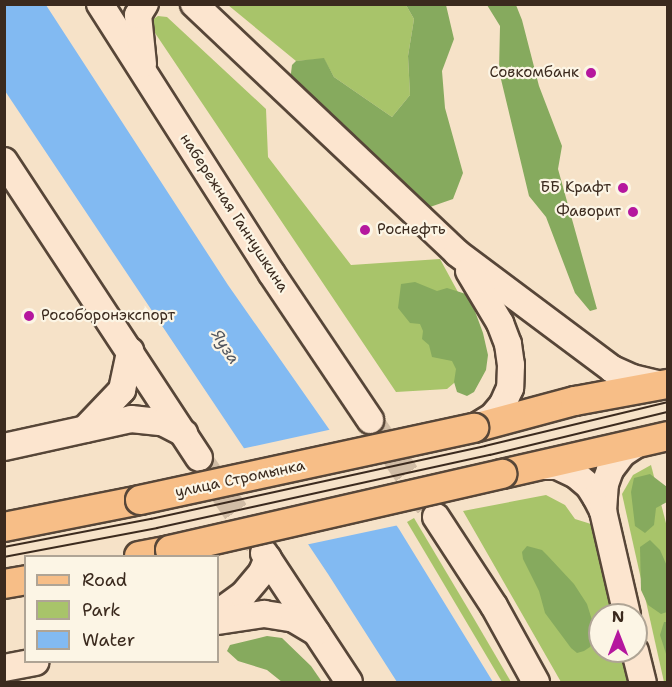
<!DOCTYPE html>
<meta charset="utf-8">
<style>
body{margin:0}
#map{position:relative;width:672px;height:687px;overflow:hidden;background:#f6e2c8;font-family:"Shantell Sans",sans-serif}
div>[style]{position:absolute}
.green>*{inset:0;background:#a8c46a}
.forest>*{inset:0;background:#86aa5e}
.water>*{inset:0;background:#82baf2}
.pier>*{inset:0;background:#f6e2c8}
.secondary-tunnel>*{height:26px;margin-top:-13px;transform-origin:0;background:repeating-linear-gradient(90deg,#d1bda6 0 26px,transparent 0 39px)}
.roads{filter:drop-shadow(2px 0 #574638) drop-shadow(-2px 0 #574638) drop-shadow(0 2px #574638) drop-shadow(0 -2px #574638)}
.secondary>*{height:26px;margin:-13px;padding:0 13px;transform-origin:13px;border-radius:13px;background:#fce5cf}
.primary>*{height:28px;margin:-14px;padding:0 14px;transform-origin:14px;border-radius:14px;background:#f7be87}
.tram>*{height:1.5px;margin:-0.75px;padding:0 0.75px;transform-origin:0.75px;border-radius:0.75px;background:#3b2a1e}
.bridges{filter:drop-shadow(2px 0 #574638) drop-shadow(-2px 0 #574638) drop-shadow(0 2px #574638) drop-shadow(0 -2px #574638)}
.primary-bridge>*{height:28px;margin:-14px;padding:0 14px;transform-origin:14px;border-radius:14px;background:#f7be87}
.dots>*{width:16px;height:16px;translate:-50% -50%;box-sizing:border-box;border:3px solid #fcf5e5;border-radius:50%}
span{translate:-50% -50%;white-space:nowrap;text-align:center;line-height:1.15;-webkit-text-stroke:4.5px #fcf5e5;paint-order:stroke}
.poi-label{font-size:15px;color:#3b2a1e}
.right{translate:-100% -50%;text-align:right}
.left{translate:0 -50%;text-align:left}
.street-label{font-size:15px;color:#3b2a1e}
.water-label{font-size:16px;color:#50555e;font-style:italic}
.frame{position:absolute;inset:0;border:6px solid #3b2a1e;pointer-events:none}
.legend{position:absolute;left:24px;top:555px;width:195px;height:108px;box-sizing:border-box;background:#fcf5e5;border:2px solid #afa495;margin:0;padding:8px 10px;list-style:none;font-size:18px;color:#3b2a1e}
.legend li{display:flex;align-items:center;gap:12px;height:30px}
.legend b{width:30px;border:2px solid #afa495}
.north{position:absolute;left:588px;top:603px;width:60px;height:60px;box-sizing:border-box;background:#fcf5e5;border:2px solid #afa495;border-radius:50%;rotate:0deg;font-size:16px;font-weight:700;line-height:24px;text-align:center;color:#3b2a1e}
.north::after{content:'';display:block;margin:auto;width:21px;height:27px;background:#b5179e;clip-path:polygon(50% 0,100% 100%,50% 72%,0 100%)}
</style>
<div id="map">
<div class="green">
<i style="clip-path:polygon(228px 5px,406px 5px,414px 19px,408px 56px,410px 95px,392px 117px,334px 77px,324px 59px,296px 61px)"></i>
<i style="clip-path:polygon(158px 16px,167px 17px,266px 109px,268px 157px,351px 265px,440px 259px,465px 305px,467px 372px,447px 389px,396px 392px,151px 27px,152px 20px)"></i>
<i style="clip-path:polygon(651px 465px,667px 527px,667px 682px,664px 682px,622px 494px,633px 475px)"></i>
<i style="clip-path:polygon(546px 495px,565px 505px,575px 519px,591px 524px,612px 615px,600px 615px,600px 651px,621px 651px,629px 682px,561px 682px,463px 511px)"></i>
<i style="clip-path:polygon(414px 518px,473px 617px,511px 682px,502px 682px,407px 522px)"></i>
</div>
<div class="forest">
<i style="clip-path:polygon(406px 5px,446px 5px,454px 39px,442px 71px,445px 108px,463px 173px,453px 199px,430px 207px,408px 196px,290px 81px,292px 65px,296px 61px,324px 58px,334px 77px,392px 117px,410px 95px,408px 56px,414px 19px)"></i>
<i style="clip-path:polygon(487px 5px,516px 5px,522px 20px,539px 86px,562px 146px,558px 169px,597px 309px,590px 311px,575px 293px,546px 217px,529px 196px,499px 71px,500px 26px)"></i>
<i style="clip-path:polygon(415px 282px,437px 291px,447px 288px,469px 295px,483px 333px,488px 355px,486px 370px,474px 392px,467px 396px,457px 392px,454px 382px,456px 369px,452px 361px,432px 357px,429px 345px,422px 339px,423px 331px,420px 324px,410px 323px,398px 308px,401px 284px)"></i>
<i style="clip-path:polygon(650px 474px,667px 487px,667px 502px,656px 508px,654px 525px,645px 533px,635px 526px,631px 492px,634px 478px)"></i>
<i style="clip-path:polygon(650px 540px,660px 550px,667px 566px,667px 612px,661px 614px,648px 605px,641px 590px,640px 547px)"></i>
<i style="clip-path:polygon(527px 546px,542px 550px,547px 555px,574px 584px,587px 604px,596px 633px,590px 647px,584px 651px,577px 653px,571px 648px,545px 613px,539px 591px,523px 559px,522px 552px)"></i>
<i style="clip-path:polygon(664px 622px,667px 622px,667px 657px,660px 635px)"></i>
<i style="clip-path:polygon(267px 636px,282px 638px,311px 666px,322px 682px,282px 682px,267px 670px,238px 661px,227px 651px,230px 645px)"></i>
</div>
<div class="water">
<i style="clip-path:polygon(4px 5px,46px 5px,228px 285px,399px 529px,493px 682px,397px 682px,328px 574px,5px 91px)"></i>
</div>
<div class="pier">
<i style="clip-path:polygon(333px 429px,399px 525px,305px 545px,241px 449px)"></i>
</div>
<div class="secondary-tunnel">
<i style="left:370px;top:420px;width:109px;rotate:55.9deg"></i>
<i style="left:199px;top:458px;width:108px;rotate:55.6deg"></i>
</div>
<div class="roads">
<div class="secondary">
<i style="left:100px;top:4px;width:320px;rotate:57.5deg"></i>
<i style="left:272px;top:274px;width:176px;rotate:56.1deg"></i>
<i style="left:194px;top:4px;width:362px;rotate:43.4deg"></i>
<i style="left:457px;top:253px;width:194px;rotate:36.8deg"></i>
<i style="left:612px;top:369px;width:22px;rotate:24deg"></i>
<i style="left:632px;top:378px;width:28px;rotate:13deg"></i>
<i style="left:143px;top:64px;width:49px;rotate:-95.8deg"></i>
<i style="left:138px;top:15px;width:13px;rotate:-58deg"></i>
<i style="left:4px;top:161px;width:355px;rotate:56.7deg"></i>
<i style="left:469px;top:271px;width:61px;rotate:59.2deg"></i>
<i style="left:500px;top:323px;width:22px;rotate:69deg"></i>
<i style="left:508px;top:344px;width:21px;rotate:82deg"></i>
<i style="left:511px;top:365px;width:23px;rotate:92deg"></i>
<i style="left:510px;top:388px;width:17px;rotate:114deg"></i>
<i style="left:503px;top:404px;width:17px;rotate:130deg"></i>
<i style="left:492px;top:417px;width:21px;rotate:149deg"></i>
<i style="left:85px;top:429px;width:54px;rotate:-46.5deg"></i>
<i style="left:122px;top:390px;width:40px;rotate:-78deg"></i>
<i style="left:4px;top:447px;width:130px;rotate:-12.4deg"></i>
<i style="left:131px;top:419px;width:31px;rotate:6deg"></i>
<i style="left:162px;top:422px;width:25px;rotate:27deg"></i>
<i style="left:538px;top:466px;width:19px"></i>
<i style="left:557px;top:466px;width:21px;rotate:25deg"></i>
<i style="left:576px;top:475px;width:17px;rotate:40deg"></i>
<i style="left:589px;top:486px;width:13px;rotate:58deg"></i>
<i style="left:596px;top:497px;width:16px;rotate:63deg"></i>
<i style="left:603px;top:511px;width:107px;rotate:77deg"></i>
<i style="left:603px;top:511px;width:27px;rotate:-86deg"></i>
<i style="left:605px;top:484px;width:15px;rotate:-70deg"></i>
<i style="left:610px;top:470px;width:21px;rotate:-53deg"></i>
<i style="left:623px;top:453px;width:20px;rotate:-33deg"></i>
<i style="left:436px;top:517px;width:106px;rotate:56.9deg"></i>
<i style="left:494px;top:606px;width:87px;rotate:61.1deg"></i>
<i style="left:264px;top:553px;width:154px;rotate:56.6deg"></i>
<i style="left:218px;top:613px;width:31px;rotate:-36deg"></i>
<i style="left:243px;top:595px;width:30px;rotate:-50deg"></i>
<i style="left:262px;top:572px;width:15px;rotate:-67deg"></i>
<i style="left:218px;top:621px;width:47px;rotate:-8.7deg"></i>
<i style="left:264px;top:614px;width:30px;rotate:9deg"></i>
<i style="left:294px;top:619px;width:26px;rotate:31deg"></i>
<i style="left:635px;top:651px;width:32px;rotate:76deg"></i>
<i style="left:4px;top:668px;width:32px;rotate:-11deg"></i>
</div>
<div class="primary">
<i style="left:474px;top:428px;width:105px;rotate:-15deg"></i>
<i style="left:575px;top:401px;width:95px;rotate:-10.4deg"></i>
<i style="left:502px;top:474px;width:170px;rotate:-12.9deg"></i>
<i style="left:4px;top:527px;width:139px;rotate:-11.2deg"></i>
<i style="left:139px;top:556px;width:32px;rotate:-11deg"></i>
<i style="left:4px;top:584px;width:22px;rotate:-10deg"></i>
</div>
</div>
<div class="tram">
<i style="left:4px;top:547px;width:150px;rotate:-10.8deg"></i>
<i style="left:151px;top:519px;width:342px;rotate:-12.3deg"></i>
<i style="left:485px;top:446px;width:188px;rotate:-13.5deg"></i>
<i style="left:4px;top:557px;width:156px;rotate:-10.7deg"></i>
<i style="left:157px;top:528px;width:341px;rotate:-12.4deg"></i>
<i style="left:490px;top:455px;width:183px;rotate:-13.6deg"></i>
</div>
<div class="bridges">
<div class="primary-bridge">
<i style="left:140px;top:500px;width:342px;rotate:-12.2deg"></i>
<i style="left:170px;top:550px;width:341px;rotate:-12.9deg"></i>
</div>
</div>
<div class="dots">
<i style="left:591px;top:73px;background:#b5179e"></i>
<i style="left:623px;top:188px;background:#b5179e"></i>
<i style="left:633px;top:212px;background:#b5179e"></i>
<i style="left:365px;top:230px;background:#b5179e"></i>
<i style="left:29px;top:316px;background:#b5179e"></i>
</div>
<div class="poi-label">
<span class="right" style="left:579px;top:73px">Совкомбанк</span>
<span class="right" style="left:611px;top:188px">ББ Крафт</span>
<span class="right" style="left:621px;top:212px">Фаворит</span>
<span class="left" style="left:377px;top:230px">Роснефть</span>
<span class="left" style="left:41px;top:316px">Рособоронэкспорт</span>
</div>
<div class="street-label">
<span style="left:234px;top:213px;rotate:57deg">набережная Ганнушкина</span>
<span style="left:240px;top:479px;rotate:-12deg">улица Стромынка</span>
</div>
<div class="water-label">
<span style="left:225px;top:347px;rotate:57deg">Яуза</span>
</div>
<div class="frame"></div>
<ul class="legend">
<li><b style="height:8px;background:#f7be87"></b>Road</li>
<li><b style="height:16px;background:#a8c46a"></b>Park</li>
<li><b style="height:16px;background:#82baf2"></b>Water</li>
</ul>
<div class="north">N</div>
</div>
